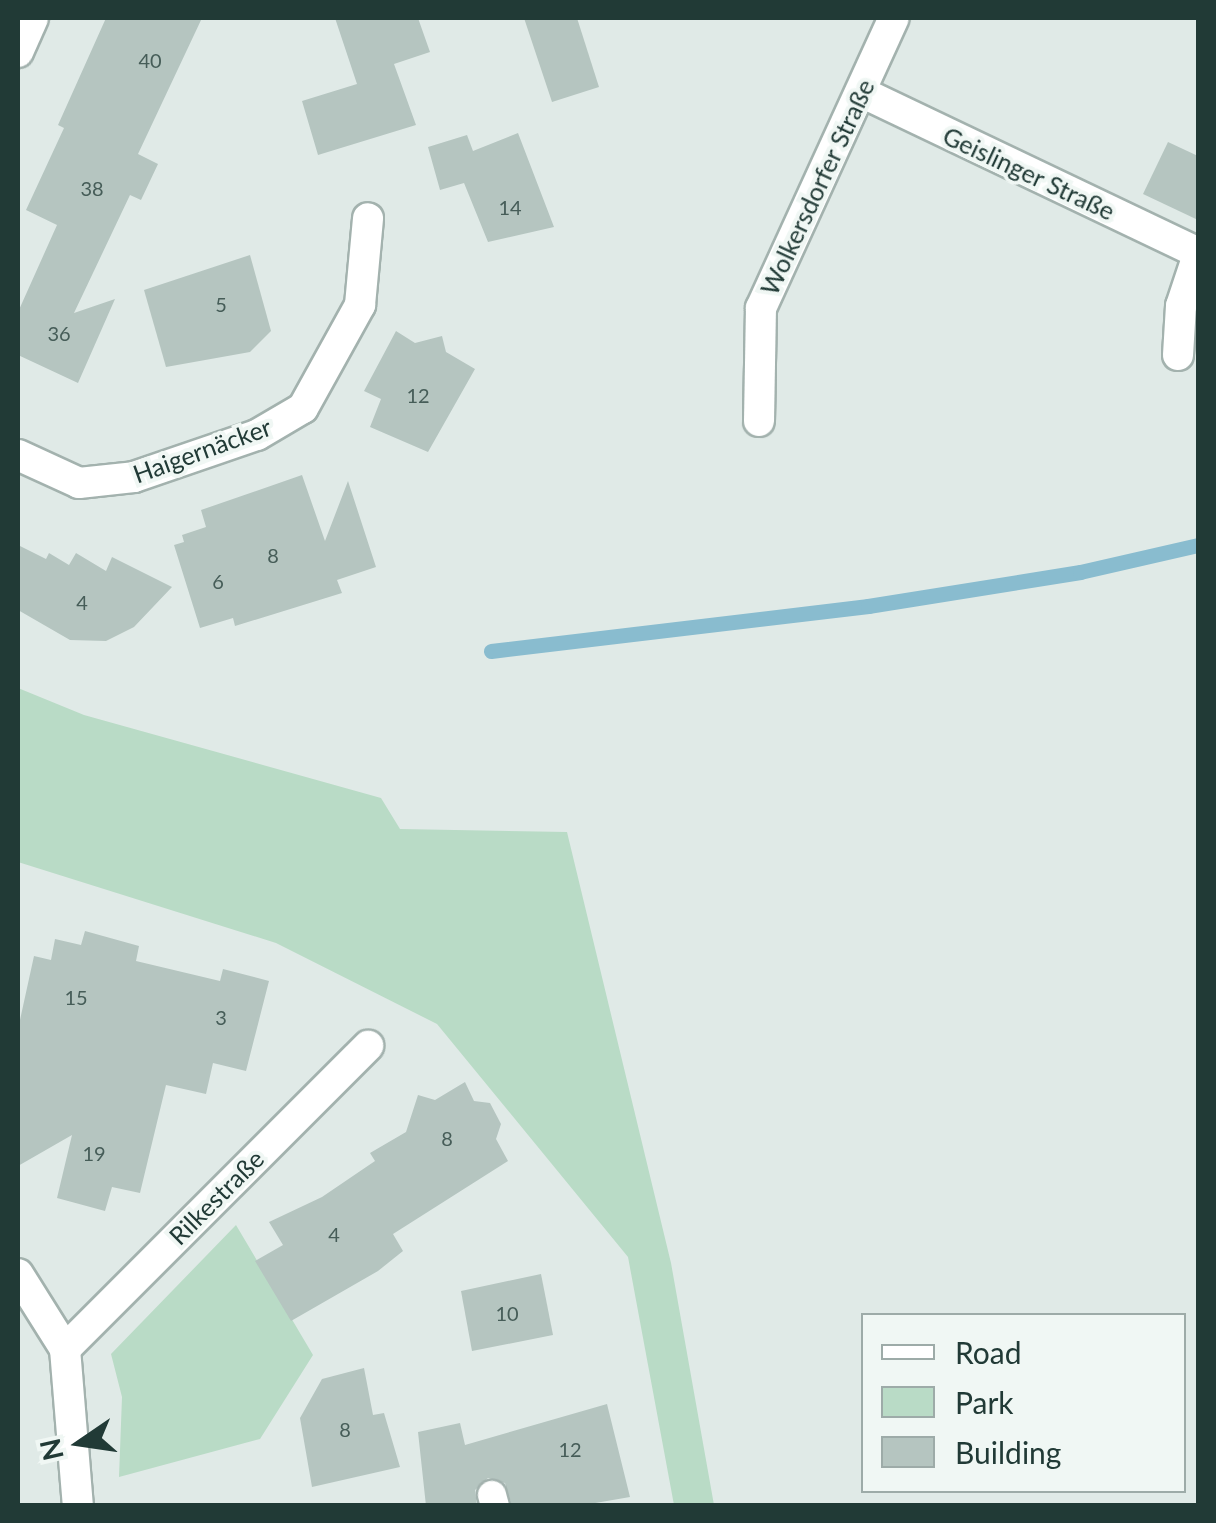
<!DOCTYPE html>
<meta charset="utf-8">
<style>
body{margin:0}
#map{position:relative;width:1216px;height:1523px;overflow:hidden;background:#e0eae7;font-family:Lato,sans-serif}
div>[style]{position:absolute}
.green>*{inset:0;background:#b9dbc6}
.stream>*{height:15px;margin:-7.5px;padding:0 7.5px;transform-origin:7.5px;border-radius:7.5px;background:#89bccf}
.building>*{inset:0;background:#b5c5c0}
.roads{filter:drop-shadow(2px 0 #a3b2ae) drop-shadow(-2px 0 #a3b2ae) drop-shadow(0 2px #a3b2ae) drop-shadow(0 -2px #a3b2ae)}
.lane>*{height:28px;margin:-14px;padding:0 14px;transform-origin:14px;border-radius:14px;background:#fff}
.street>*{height:30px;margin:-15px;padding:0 15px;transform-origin:15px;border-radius:15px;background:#fff}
span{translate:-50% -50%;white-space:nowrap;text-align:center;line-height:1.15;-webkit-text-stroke:8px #f0f7f4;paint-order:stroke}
.number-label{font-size:20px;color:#465d58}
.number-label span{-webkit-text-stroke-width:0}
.street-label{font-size:25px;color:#213a36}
.frame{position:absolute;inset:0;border:20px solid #213a36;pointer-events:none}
.legend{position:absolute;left:861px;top:1313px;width:325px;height:180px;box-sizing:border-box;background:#f0f7f4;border:2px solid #9daba8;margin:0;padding:12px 18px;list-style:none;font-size:30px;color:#213a36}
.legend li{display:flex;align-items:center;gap:20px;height:50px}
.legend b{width:50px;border:2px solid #9daba8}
.north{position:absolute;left:30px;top:1393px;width:100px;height:100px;-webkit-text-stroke:8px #f0f7f4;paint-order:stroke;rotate:257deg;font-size:28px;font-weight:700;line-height:40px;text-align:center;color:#213a36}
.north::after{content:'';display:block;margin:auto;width:35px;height:45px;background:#213a36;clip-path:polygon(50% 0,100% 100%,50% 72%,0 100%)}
</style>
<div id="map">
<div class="green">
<i style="clip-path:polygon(18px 688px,84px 715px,381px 798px,400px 829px,567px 832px,671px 1263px,714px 1505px,674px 1505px,628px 1257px,437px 1024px,276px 943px,18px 862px)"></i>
<i style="clip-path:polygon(236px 1225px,313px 1355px,260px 1439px,119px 1477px,122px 1397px,111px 1354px)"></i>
</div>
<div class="stream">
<i style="left:491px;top:651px;width:380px;rotate:-6.8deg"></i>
<i style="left:868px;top:606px;width:215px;rotate:-9.1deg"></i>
<i style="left:1080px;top:572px;width:121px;rotate:-12.9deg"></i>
</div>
<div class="building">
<i style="clip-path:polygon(106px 18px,202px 18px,138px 154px,158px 164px,141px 200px,130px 195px,74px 313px,115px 299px,78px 383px,18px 355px,18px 312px,57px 225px,26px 210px,64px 128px,58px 125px)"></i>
<i style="clip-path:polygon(335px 18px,418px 18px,430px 52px,394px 64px,416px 125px,318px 155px,302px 101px,357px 84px)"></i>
<i style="clip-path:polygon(524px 18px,577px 18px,599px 87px,552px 102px)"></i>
<i style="clip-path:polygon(518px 133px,554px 227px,488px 242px,464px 183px,440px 190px,428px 147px,467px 135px,473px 151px)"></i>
<i style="clip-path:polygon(1168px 142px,1198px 156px,1198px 220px,1143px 194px)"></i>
<i style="clip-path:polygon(250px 255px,271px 331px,250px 352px,166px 367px,144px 290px)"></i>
<i style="clip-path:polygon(396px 331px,415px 343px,442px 336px,446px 352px,475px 369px,428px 452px,370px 427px,381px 399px,364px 391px)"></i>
<i style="clip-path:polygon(302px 475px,325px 541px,348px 481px,376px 567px,337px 580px,342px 593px,235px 626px,233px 618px,200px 628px,174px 545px,184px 542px,182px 535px,206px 527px,201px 510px)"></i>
<i style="clip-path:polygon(18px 545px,46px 559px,49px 553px,69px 565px,76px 553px,106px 571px,112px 557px,172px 587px,134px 627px,106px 641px,70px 640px,18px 610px)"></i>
<i style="clip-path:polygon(85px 931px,139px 946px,136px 961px,220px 981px,223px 969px,269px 981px,246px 1071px,213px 1063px,206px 1094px,166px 1085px,140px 1193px,112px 1187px,105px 1211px,57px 1198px,72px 1135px,18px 1166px,18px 1029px,34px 956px,51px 960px,55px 939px,81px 945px)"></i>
<i style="clip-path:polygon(465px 1082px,474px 1101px,490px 1103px,501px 1124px,496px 1139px,508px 1161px,393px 1234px,403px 1251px,378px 1271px,291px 1321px,255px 1261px,283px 1245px,269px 1222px,322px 1197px,375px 1161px,370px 1153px,406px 1132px,418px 1095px,435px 1100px)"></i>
<i style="clip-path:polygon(541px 1274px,553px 1335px,472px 1351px,461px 1291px)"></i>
<i style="clip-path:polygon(364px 1368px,373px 1415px,384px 1413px,400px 1467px,312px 1487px,300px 1418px,322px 1379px)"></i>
<i style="clip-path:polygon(607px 1404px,630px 1497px,578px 1506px,512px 1506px,505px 1483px,488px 1478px,475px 1490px,477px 1506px,426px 1506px,418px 1432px,460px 1423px,465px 1445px)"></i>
</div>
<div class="roads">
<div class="lane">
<i style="left:492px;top:1495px;width:11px;rotate:75deg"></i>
</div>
<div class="street">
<i style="left:18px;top:52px;width:37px;rotate:-66deg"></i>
<i style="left:861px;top:92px;width:373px;rotate:25.5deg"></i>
<i style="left:1178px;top:355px;width:49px;rotate:-86.5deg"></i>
<i style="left:1181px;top:306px;width:54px;rotate:-71.6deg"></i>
<i style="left:759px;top:421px;width:113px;rotate:-89deg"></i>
<i style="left:761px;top:308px;width:319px;rotate:-65.4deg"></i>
<i style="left:18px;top:455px;width:67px;rotate:24.7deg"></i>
<i style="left:79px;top:483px;width:55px;rotate:-6.2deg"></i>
<i style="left:134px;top:477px;width:130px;rotate:-18.9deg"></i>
<i style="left:257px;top:435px;width:53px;rotate:-30.4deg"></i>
<i style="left:303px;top:408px;width:118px;rotate:-61deg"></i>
<i style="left:360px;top:305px;width:87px;rotate:-84.7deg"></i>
<i style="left:18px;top:1274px;width:89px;rotate:57.9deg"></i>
<i style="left:65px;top:1349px;width:158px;rotate:85.3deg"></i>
<i style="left:65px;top:1349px;width:429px;rotate:-45deg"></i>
</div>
</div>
<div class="number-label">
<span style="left:150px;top:60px">40</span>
<span style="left:92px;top:188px">38</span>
<span style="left:510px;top:207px">14</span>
<span style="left:221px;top:304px">5</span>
<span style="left:59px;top:333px">36</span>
<span style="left:418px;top:395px">12</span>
<span style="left:273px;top:555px">8</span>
<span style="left:218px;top:581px">6</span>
<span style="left:82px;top:602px">4</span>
<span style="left:76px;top:997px">15</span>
<span style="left:221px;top:1017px">3</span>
<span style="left:447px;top:1138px">8</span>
<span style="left:94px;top:1153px">19</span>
<span style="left:334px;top:1234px">4</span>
<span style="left:507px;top:1313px">10</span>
<span style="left:345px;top:1429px">8</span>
<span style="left:570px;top:1449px">12</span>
</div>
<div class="street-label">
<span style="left:1029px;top:173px;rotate:25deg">Geislinger Straße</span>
<span style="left:817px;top:187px;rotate:-65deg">Wolkersdorfer Straße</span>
<span style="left:202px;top:450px;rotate:-20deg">Haigernäcker</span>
<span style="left:216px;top:1197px;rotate:-45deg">Rilkestraße</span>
</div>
<div class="frame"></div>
<ul class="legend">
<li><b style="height:12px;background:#fff"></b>Road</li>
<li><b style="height:28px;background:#b9dbc6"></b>Park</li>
<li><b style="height:28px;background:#b5c5c0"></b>Building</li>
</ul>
<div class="north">N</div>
</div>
